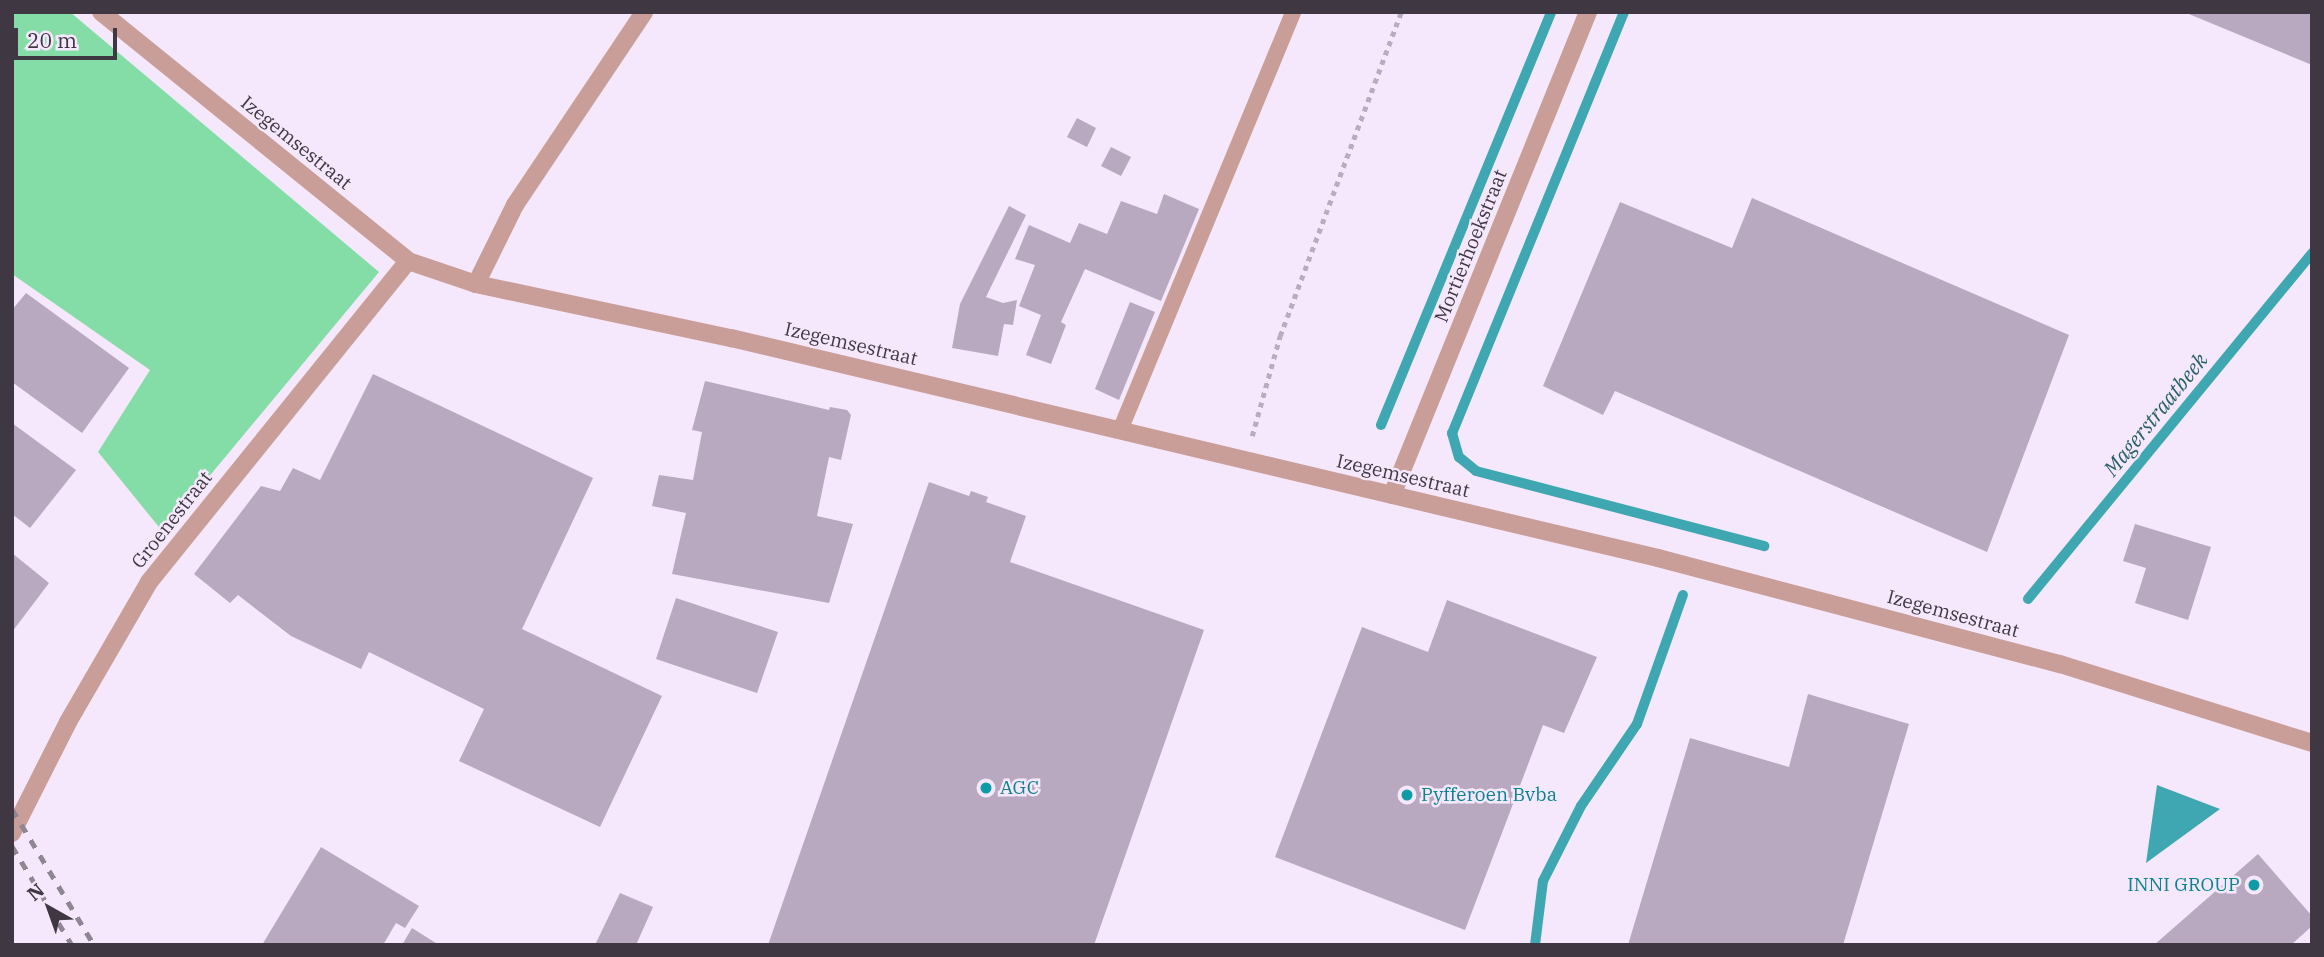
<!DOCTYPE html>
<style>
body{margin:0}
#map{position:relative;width:2324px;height:957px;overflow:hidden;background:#f5e8fc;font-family:"IBM Plex Serif",serif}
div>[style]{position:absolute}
.green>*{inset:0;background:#84dda6}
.water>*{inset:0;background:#3ea7b2}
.stream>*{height:10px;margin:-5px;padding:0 5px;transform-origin:5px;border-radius:5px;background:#3ea7b2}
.building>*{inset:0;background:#b8a8c0}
.path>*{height:4.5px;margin-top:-2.25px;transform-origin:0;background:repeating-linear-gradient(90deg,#b8adbe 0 5px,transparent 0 10px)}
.lane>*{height:16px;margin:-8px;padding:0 8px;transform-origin:8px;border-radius:8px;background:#ca9e98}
.street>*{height:18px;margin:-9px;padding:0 9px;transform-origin:9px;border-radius:9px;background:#ca9e98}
.rail>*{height:5px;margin-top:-2.5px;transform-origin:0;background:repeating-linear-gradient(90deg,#8f8694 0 9px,transparent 0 18px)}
.dots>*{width:19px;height:19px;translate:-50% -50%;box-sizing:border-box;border:4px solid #f5e8fc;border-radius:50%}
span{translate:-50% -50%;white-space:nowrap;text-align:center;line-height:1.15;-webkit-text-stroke:5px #f5e8fc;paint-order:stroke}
.street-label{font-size:19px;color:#3f3842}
.culture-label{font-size:19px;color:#0d838f}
.left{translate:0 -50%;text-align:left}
.right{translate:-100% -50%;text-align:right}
.water-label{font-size:21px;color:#276066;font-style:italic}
.frame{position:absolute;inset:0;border:14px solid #3f3842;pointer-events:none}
.north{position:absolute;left:14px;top:873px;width:70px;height:70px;-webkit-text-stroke:5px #f5e8fc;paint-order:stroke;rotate:320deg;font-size:19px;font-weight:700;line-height:28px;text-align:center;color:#3f3842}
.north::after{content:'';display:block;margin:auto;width:24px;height:32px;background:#3f3842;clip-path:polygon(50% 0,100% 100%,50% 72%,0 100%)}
.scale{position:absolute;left:14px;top:28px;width:103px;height:32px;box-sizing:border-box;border:4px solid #3f3842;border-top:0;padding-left:9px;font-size:21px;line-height:24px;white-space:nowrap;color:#3f3842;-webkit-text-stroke:5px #f5e8fc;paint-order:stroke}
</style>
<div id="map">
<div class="green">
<i style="clip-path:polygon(12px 12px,70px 12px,379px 272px,163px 532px,98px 452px,150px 370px,12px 274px)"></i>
</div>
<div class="water">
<i style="clip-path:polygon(2157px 785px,2220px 809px,2146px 863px)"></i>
</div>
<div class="stream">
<i style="left:1624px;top:12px;width:455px;rotate:112.2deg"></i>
<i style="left:1452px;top:433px;width:25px;rotate:74deg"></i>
<i style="left:1459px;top:457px;width:22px;rotate:39deg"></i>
<i style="left:1476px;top:471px;width:298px;rotate:14.6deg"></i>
<i style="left:1381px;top:425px;width:447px;rotate:-67.6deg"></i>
<i style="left:2028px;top:599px;width:448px;rotate:-50.6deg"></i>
<i style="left:1535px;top:945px;width:64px;rotate:-82.9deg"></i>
<i style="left:1543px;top:881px;width:84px;rotate:-63.1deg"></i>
<i style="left:1581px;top:806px;width:99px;rotate:-55.7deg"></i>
<i style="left:1637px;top:724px;width:137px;rotate:-70.4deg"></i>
</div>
<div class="building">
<i style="clip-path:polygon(2184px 12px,2312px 12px,2312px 65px)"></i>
<i style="clip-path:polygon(1077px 118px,1096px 128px,1087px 147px,1067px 137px)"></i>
<i style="clip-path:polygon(1111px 147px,1131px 157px,1121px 176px,1101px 166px)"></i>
<i style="clip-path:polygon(1164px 194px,1199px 209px,1161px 301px,1085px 269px,1061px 322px,1066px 325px,1051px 364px,1026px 355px,1041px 315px,1019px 306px,1035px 265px,1015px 259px,1029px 225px,1070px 243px,1079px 223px,1107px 234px,1121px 201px,1157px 214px)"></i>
<i style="clip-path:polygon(1752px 198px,2069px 335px,1987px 552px,1615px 391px,1603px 415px,1543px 386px,1620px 202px,1732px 248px)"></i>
<i style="clip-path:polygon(1009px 206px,1026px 215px,986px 297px,1003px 303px,1017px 300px,1013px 325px,1004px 324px,998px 356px,952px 348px,960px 304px)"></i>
<i style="clip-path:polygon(26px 293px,129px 368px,82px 433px,12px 382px,12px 310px)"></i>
<i style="clip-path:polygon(1130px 302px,1155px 312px,1119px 400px,1095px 389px)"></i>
<i style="clip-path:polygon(373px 374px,593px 478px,522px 629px,662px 696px,600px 827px,459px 761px,484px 709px,369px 652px,361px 669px,291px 636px,238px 595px,230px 603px,194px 574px,261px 486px,280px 491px,293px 468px,320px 480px)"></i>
<i style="clip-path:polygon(705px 381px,829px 410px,830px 407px,847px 410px,851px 415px,841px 460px,829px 457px,817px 516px,853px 524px,829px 603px,672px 574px,686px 513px,652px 506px,659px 475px,693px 480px,702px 432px,692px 430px)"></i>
<i style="clip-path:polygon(12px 423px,76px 470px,30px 528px,12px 514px)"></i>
<i style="clip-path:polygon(929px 482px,969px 496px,971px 491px,988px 497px,986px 502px,1026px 516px,1010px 562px,1204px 630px,1094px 945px,768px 945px)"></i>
<i style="clip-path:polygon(2135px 524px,2211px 547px,2188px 620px,2135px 603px,2146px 568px,2123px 561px)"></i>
<i style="clip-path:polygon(12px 553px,49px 583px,12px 632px)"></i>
<i style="clip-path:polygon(676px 598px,778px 632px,757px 693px,656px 659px)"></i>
<i style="clip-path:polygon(1447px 600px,1597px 657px,1564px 733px,1543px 725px,1465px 930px,1275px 857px,1362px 627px,1428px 652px)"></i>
<i style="clip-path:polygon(1808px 694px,1909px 724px,1843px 945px,1628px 945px,1690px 738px,1789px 767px)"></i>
<i style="clip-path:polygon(321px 847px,419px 906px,405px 928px,396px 923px,383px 945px,262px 945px)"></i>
<i style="clip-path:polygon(2258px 854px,2312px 916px,2312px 926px,2291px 945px,2154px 945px)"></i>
<i style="clip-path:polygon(620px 893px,653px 907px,636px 945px,595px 945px)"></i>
<i style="clip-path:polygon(412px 928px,439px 945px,402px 945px)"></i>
</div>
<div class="path">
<i style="left:1252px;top:436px;width:104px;rotate:-74.4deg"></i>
<i style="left:1280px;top:336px;width:346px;rotate:-69.5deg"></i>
</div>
<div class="lane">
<i style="left:1121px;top:428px;width:450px;rotate:-67.5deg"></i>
</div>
<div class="street">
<i style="left:101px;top:12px;width:395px;rotate:39deg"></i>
<i style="left:408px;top:261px;width:72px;rotate:18.7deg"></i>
<i style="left:476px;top:284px;width:261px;rotate:12deg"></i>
<i style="left:731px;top:338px;width:953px;rotate:13.35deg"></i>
<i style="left:1658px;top:558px;width:416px;rotate:14.8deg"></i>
<i style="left:2060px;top:664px;width:264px;rotate:17.4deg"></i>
<i style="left:476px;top:284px;width:88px;rotate:-63.7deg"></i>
<i style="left:515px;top:205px;width:232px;rotate:-56.2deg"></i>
<i style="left:1392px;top:495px;width:521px;rotate:-67.91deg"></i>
<i style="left:12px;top:833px;width:124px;rotate:-63.2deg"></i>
<i style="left:68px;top:722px;width:162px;rotate:-59.9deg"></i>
<i style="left:149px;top:582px;width:412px;rotate:-51.1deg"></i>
</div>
<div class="rail">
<i style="left:12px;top:809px;width:159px;rotate:58.9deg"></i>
<i style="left:12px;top:846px;width:116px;rotate:58.8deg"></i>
</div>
<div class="dots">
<i style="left:986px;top:788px;background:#0f9aa8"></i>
<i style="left:1407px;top:795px;background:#0f9aa8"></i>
<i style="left:2254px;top:885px;background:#0f9aa8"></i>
</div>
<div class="street-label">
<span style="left:296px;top:143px;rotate:39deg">Izegemsestraat</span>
<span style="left:1471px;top:246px;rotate:-68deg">Mortierhoekstraat</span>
<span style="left:851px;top:344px;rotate:13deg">Izegemsestraat</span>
<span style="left:1403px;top:476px;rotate:13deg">Izegemsestraat</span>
<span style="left:172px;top:520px;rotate:-52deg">Groenestraat</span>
<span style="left:1953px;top:614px;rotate:15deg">Izegemsestraat</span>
</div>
<div class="culture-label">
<span class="left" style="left:1000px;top:788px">AGC</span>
<span class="left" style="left:1421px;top:795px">Pyfferoen Bvba</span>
<span class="right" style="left:2240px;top:885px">INNI GROUP</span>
</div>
<div class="water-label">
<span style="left:2155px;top:414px;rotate:-51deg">Magerstraatbeek</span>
</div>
<div class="frame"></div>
<div class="north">N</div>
<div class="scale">20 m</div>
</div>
